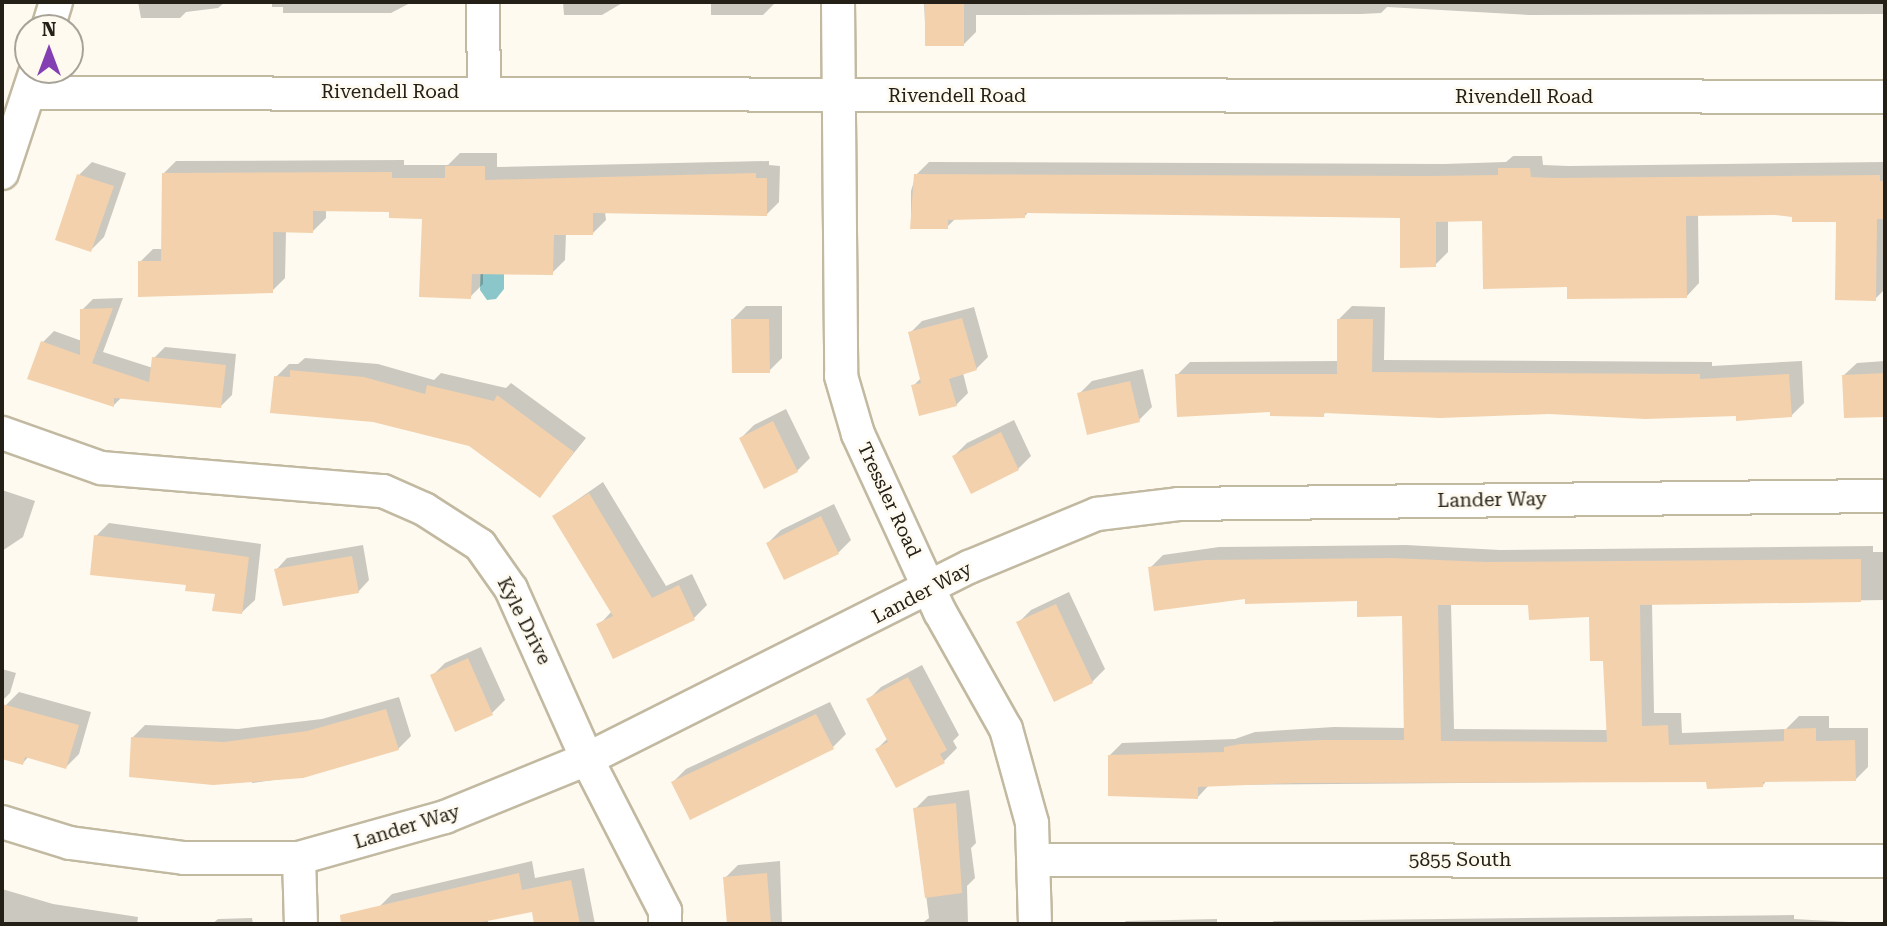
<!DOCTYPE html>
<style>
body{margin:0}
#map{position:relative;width:1887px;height:926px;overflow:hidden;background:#fefaf0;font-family:"Roboto Serif",serif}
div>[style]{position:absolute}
.water>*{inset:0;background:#8bc7ca}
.shadow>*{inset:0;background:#0003}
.building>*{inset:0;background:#f2d1ac}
.roads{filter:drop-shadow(2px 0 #c2b9a1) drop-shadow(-2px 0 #c2b9a1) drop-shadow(0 2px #c2b9a1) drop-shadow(0 -2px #c2b9a1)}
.minor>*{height:32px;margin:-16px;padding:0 16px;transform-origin:16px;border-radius:16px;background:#fff}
span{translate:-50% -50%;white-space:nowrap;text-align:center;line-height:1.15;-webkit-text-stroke:5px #fefaf0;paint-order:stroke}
.street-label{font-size:19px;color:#242017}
.frame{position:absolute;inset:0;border:4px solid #242017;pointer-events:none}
.north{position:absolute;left:14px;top:14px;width:70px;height:70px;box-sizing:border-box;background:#fefaf0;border:2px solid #a7a399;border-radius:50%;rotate:0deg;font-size:19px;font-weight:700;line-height:28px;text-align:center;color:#242017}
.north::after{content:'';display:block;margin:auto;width:24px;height:32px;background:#843fb3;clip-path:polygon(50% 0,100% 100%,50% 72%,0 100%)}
</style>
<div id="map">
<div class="water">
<i style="clip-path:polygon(481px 259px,504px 260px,504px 289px,496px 299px,487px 300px,480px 290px)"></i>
</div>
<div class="shadow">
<i style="clip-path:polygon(138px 2px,225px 2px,218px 8px,186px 12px,180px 18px,141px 18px)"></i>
<i style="clip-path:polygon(272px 2px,412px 2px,391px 13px,283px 13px,283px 7px,272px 7px)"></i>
<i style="clip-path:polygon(563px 2px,624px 2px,602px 15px,564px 15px)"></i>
<i style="clip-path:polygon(711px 2px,776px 2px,763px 15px,711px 15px)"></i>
<i style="clip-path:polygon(924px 2px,1885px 2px,1885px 14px,1529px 15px,1387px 7px,1381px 13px,1361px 14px,976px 15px,976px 32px,963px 45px,926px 45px)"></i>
<i style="clip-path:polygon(460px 153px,497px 153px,497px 167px,769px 161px,769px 165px,780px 166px,779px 202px,766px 215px,605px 212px,606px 220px,593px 233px,566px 233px,565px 260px,552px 273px,483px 272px,483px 284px,470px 297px,424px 217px,391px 210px,326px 209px,326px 218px,313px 231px,286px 231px,285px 278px,272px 291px,140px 262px,153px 249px,163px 249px,163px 174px,176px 161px,404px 160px,404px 165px,448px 165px)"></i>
<i style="clip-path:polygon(1513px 156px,1542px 156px,1543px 165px,1569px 166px,1885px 162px,1885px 289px,1875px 299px,1838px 220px,1775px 213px,1698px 214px,1699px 283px,1687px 296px,1568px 285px,1484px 219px,1448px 220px,1448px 252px,1435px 265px,1401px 216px,1029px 211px,1024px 217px,956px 218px,947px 227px,911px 227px,911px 191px,916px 175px,929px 162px,1444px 164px,1506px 162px)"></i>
<i style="clip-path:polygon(92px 162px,126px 173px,104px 237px,91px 250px,79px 175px)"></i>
<i style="clip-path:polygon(123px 298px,103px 352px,153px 368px,154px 358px,165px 347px,236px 354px,232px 395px,221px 406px,122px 397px,114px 405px,43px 342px,54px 331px,82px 341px,82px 310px,93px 299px)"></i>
<i style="clip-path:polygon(746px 306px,782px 306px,782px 358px,769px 371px,733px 319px)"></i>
<i style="clip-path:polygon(1352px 306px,1385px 307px,1384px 360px,1712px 362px,1712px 366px,1802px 361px,1804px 403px,1791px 416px,1327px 411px,1323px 415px,1272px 411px,1177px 375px,1190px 362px,1338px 361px,1339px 319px)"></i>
<i style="clip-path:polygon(974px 307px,988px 357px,976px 369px,963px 373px,968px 393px,956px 405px,913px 386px,922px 377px,910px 333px,922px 321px)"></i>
<i style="clip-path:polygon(305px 358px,378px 364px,434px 380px,441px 373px,506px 388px,511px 383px,586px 438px,540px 495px,470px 444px,276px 377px,289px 364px,298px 364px)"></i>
<i style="clip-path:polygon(1885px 361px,1885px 415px,1845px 417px,1843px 376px,1857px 363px)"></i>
<i style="clip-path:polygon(1143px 369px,1152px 407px,1139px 420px,1079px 394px,1092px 381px)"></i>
<i style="clip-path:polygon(786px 409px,810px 458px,797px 471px,741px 438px,754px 425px)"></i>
<i style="clip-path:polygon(1014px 420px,1031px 456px,1018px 469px,954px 456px,967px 443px)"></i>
<i style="clip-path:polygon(603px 482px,666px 586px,692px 574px,707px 605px,694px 618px,613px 657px,599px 625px,612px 611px,554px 516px)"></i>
<i style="clip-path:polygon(2px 490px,35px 501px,23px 537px,2px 551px)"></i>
<i style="clip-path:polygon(834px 504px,851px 540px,838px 553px,768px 543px,781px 530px)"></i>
<i style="clip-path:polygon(109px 523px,261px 544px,255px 600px,241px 613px,216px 592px,96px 536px)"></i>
<i style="clip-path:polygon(363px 545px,369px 580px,358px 592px,276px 570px,287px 558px)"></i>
<i style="clip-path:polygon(evenodd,1406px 545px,1500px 550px,1873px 546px,1873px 552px,1885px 552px,1885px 600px,1652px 603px,1654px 713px,1681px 713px,1682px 733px,1786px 729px,1799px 716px,1829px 716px,1829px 728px,1868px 728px,1868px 767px,1855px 780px,1767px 780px,1763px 785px,1708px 781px,1209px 785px,1198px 797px,1109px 756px,1122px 743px,1235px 739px,1255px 732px,1334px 727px,1406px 728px,1404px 614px,1358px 599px,1247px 597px,1150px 568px,1163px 555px,1219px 547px,1406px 545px,1451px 603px,1530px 603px,1591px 615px,1605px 659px,1608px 730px,1454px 729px,1451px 603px)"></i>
<i style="clip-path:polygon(1069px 592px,1105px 669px,1092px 682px,1055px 699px,1018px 623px,1031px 610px)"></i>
<i style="clip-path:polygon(481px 647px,505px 700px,492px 713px,456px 729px,432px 676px,445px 663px)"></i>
<i style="clip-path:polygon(922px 665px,959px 735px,953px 741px,957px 748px,944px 761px,877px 749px,888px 738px,868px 700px,881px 687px)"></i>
<i style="clip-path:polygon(2px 669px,16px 673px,10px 693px,2px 701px)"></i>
<i style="clip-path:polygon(19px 692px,91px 712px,79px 754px,66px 767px,29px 756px,23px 763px,2px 757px,2px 721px,6px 705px)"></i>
<i style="clip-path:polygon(399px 697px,411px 736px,398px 749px,302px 776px,252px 783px,251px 778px,132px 738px,145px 725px,238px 729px,322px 719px)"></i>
<i style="clip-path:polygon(830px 702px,846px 734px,833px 747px,673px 782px,686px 769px)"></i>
<i style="clip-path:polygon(969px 790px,976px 843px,971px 848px,975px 878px,967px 886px,968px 924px,921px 924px,929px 918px,915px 809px,928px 796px)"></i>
<i style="clip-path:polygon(532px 861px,535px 878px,584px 868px,595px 924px,536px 924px,533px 910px,488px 919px,488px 924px,384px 924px,379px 907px,392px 894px)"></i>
<i style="clip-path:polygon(780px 861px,782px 924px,729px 924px,725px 878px,738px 865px)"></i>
<i style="clip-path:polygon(2px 889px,53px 904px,138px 917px,137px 924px,2px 924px)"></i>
<i style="clip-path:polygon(1794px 915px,1794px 919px,1885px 924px,1270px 924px,1274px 921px)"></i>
<i style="clip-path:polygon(252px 918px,253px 924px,212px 924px,218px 919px)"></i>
<i style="clip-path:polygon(1217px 919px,1217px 924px,1122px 924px,1126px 921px)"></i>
</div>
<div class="building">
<i style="clip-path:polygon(925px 2px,964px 2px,964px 46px,925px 46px)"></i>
<i style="clip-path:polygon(445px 166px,485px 166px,485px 180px,756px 173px,756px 178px,767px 178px,767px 216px,593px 213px,593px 235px,554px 235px,553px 275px,472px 274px,471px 299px,419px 297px,422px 219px,389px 218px,389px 212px,313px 211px,313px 233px,273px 232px,273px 293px,138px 297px,138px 261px,161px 261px,162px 173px,392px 172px,392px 178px,445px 178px)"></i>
<i style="clip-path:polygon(1498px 168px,1530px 168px,1531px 177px,1555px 178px,1880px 175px,1880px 181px,1885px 181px,1885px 219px,1877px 219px,1876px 301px,1835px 300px,1836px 222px,1792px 222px,1792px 217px,1775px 215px,1686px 216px,1687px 298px,1567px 299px,1567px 287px,1483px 289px,1482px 221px,1436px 222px,1436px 267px,1400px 268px,1400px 218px,1025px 213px,1025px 218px,948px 220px,948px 229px,910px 229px,914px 174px,1430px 176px,1498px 175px)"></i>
<i style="clip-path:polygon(77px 174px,114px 186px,91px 252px,55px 240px)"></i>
<i style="clip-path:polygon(113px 308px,92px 363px,149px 382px,152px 357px,226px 365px,221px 408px,114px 398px,114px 407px,27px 379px,41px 341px,80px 355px,80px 309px)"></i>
<i style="clip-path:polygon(962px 318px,977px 370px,949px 379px,957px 406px,919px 416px,911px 385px,921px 383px,908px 332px)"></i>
<i style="clip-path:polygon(731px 319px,769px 319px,770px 373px,732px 373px)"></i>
<i style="clip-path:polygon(1337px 319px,1373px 319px,1372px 372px,1700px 374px,1700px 379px,1789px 374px,1792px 417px,1736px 421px,1736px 416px,1645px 419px,1549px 414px,1440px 418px,1324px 413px,1324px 417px,1270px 416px,1270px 412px,1177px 417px,1175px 374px,1337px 374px)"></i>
<i style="clip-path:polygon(290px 370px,364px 377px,425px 394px,427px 385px,494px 401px,497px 395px,574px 452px,540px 498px,469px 446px,373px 422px,270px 413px,274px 376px,290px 377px)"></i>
<i style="clip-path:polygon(1885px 373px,1885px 417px,1844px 418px,1842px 375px)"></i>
<i style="clip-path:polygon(1130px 381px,1140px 422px,1087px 435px,1077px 393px)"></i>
<i style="clip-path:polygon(773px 421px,798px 472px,764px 489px,739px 438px)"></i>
<i style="clip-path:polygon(1001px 432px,1019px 470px,971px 494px,952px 456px)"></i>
<i style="clip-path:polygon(589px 493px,652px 598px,679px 585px,695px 620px,613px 659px,596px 624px,613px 616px,552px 516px)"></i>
<i style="clip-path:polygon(821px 516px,839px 554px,784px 580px,766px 543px)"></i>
<i style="clip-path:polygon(94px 535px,249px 557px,242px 614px,212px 611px,215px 594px,185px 591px,186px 585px,90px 575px)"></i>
<i style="clip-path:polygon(352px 556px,359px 593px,283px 606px,274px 569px)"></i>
<i style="clip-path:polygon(evenodd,1392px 558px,1486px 562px,1861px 559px,1861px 602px,1640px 605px,1642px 726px,1668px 725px,1669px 745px,1784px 741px,1784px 729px,1816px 728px,1816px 741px,1855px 740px,1856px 781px,1763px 782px,1763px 787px,1707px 789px,1706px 782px,1297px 783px,1198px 787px,1198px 799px,1108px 796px,1108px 755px,1224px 752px,1224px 747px,1241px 744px,1320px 740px,1404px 740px,1402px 616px,1357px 617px,1357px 601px,1245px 604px,1245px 599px,1154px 611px,1148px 567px,1205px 560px,1392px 558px,1438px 605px,1528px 605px,1529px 620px,1589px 617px,1590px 661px,1603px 661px,1607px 742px,1441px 741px,1438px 605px)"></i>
<i style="clip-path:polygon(1056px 604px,1093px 683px,1054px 702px,1016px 622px)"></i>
<i style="clip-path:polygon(468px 658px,493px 715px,455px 732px,430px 675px)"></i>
<i style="clip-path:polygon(908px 677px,947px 750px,940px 754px,945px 763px,896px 788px,875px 749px,888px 742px,866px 699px)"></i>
<i style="clip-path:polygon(2px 704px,79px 725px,66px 769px,25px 757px,23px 765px,2px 759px)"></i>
<i style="clip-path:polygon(386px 709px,399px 750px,303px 778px,213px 785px,129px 777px,131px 737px,224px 742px,307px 731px)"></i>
<i style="clip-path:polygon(816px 714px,834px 749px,690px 820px,671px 782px)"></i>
<i style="clip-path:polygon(956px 803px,962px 893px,925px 898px,913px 808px)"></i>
<i style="clip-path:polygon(519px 873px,522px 890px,571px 880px,580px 924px,534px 924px,532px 912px,472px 924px,341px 924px,340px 915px)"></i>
<i style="clip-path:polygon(767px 873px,771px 924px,727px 924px,723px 877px)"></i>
</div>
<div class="roads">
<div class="minor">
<i style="left:483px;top:2px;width:90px;rotate:89.4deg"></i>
<i style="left:838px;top:2px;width:374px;rotate:89.5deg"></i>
<i style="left:841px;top:376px;width:60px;rotate:73.7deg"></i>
<i style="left:858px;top:434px;width:196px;rotate:65.3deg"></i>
<i style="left:940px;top:612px;width:134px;rotate:60.6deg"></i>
<i style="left:1006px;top:729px;width:98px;rotate:74.5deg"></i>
<i style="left:1032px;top:823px;width:101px;rotate:88.3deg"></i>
<i style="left:48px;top:28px;width:27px;rotate:-73deg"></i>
<i style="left:29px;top:93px;width:1856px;rotate:0.12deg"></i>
<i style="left:2px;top:173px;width:108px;rotate:-71.7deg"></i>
<i style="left:2px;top:433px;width:105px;rotate:19.5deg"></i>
<i style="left:101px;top:468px;width:283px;rotate:4.7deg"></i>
<i style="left:383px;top:491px;width:45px;rotate:23.7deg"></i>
<i style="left:424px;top:509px;width:67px;rotate:32.7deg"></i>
<i style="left:480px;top:545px;width:54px;rotate:54.8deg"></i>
<i style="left:511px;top:589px;width:186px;rotate:65.9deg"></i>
<i style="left:587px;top:759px;width:171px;rotate:62.8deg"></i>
<i style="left:665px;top:911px;width:13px;rotate:90deg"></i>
<i style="left:2px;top:822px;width:71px;rotate:17.2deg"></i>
<i style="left:70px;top:843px;width:115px;rotate:7.5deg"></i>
<i style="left:184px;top:858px;width:115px"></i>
<i style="left:299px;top:858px;width:152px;rotate:-15.7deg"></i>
<i style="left:445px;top:817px;width:153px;rotate:-22.2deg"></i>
<i style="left:587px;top:759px;width:428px;rotate:-26.7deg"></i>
<i style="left:969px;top:567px;width:139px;rotate:-22.5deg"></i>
<i style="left:1097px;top:514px;width:82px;rotate:-7deg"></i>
<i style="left:1178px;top:504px;width:707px;rotate:-0.65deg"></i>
<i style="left:299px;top:858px;width:66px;rotate:88.3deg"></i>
<i style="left:1035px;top:860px;width:850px;rotate:0.07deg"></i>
</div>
</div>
<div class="street-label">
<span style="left:390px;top:92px">Rivendell Road</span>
<span style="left:957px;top:96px">Rivendell Road</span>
<span style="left:1524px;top:97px">Rivendell Road</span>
<span style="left:889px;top:500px;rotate:65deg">Tressler Road</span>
<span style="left:1492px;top:500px;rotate:-1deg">Lander Way</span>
<span style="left:922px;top:593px;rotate:-28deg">Lander Way</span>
<span style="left:524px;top:621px;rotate:63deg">Kyle Drive</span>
<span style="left:407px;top:827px;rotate:-17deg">Lander Way</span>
<span style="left:1460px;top:860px">5855 South</span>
</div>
<div class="frame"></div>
<div class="north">N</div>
</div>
